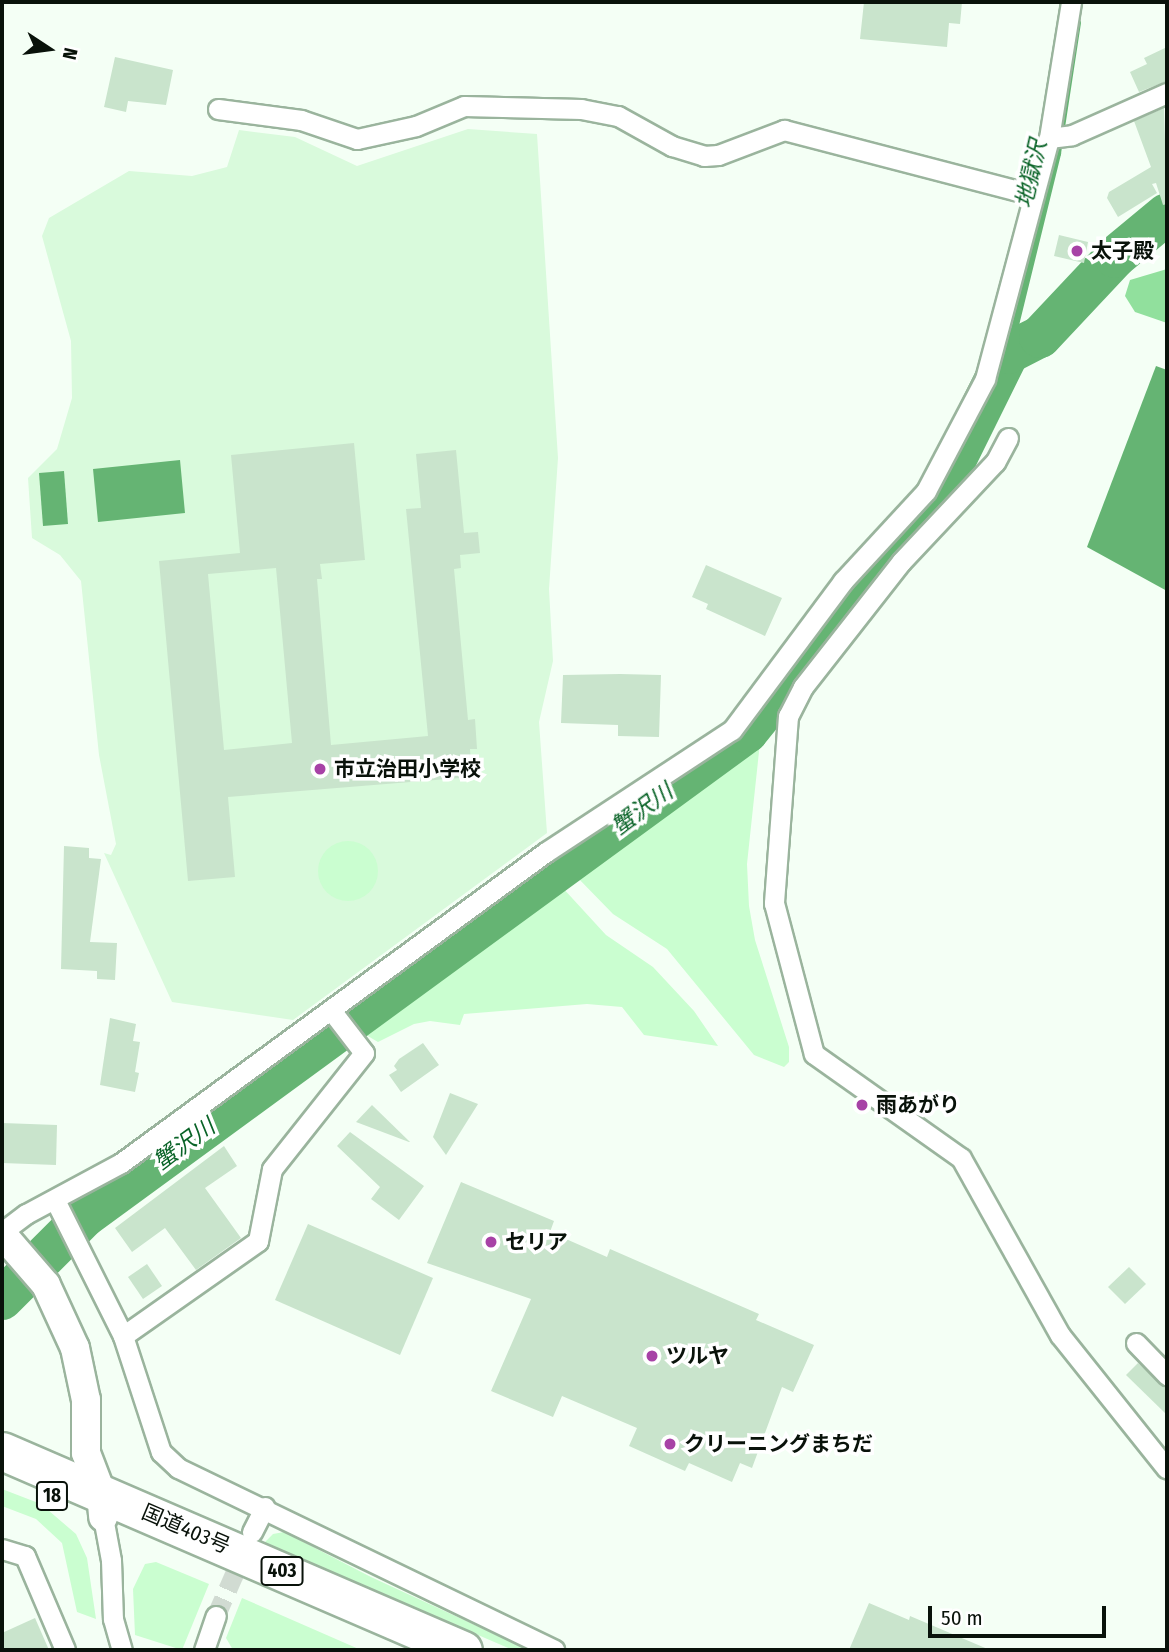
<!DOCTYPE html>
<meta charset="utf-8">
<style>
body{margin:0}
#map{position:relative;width:1169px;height:1652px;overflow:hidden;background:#f4fff5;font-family:"Fira Sans Condensed","Noto Sans JP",sans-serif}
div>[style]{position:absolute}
.built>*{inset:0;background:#d9fadc}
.green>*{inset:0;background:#cafed0}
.round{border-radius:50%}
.forest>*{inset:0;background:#91e09d}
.water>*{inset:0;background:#65b473}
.stream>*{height:7px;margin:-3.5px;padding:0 3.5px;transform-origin:3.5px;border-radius:3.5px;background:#65b473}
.river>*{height:42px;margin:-21px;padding:0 21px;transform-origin:21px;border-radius:21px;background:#65b473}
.building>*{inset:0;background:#c9e4cc}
.street-tunnel>*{height:19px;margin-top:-9.5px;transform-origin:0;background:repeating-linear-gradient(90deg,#d1dbd2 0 19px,transparent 0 29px)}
.roads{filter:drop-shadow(2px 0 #9ab49d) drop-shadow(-2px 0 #9ab49d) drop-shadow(0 2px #9ab49d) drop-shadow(0 -2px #9ab49d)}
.street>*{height:19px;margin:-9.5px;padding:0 9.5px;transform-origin:9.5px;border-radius:9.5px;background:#fff}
.secondary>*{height:28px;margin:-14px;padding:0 14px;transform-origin:14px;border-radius:14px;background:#fff}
.highway>*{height:37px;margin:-18.5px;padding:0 18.5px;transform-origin:18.5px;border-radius:18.5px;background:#fff}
.dots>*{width:19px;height:19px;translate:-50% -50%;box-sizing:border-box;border:4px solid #fff;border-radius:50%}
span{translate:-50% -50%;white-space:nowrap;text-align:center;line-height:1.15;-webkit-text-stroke:7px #fff;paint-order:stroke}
.shield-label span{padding:2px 5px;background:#fff;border:2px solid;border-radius:5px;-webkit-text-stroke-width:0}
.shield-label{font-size:19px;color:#09120a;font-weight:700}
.poi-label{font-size:21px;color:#09120a;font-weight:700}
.left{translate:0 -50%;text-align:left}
.street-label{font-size:21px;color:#09120a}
.water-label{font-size:23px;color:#096327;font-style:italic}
.frame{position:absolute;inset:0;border:4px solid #09120a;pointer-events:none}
.north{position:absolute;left:14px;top:14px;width:70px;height:70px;-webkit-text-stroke:5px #fff;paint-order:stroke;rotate:103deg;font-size:19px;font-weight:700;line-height:28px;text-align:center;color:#09120a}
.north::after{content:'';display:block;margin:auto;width:24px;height:32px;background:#09120a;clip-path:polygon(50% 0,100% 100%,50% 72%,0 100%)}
.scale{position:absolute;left:928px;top:1606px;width:178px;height:32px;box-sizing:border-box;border:4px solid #09120a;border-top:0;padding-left:9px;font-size:21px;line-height:24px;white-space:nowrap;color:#09120a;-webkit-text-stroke:5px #fff;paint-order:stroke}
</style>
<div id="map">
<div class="built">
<i style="clip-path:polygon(468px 129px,537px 134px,558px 458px,549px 589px,553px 661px,539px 722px,547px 833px,293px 1020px,172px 1002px,104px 853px,111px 855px,116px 844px,99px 755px,81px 581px,60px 555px,32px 538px,28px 478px,57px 449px,72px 398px,71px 341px,42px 236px,49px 218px,129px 171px,192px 176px,227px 167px,239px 130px,295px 137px,357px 166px)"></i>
</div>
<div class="green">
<i style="clip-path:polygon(761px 733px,747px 864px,749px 906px,755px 940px,789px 1047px,789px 1062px,784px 1067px,754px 1055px,667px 949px,613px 914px,576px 876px,727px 765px)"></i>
<i class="round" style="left:318px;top:841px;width:60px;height:60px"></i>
<i style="clip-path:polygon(561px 886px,606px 935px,653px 967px,694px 1011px,718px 1046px,644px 1035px,622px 1007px,587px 1004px,464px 1014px,460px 1025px,430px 1021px,414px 1024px,378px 1042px,361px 1032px)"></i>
<i style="clip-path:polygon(2px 1489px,41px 1504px,76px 1534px,87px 1558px,96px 1619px,77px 1612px,62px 1543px,36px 1519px,2px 1506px)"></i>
<i style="clip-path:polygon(284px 1532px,371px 1577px,529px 1650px,513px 1650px,264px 1543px,273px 1534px)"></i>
<i style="clip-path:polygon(156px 1562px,209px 1584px,182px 1650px,135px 1635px,133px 1589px,145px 1564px)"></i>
<i style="clip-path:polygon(242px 1598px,361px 1650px,233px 1650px,226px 1638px)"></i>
</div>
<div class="forest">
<i style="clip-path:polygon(1167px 269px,1167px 323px,1135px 312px,1125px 296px,1130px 280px)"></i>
</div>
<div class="water">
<i style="clip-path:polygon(1156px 366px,1167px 370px,1167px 591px,1087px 547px)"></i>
<i style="clip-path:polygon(180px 460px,185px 513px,98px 522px,93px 469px)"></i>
<i style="clip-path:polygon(64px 471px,68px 524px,43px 526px,39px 473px)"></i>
</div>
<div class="stream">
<i style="left:1008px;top:353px;width:206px;rotate:-76.2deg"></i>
<i style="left:1057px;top:153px;width:132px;rotate:-81.3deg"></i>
</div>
<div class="river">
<i style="left:2px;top:1299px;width:117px;rotate:-45deg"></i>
<i style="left:85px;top:1216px;width:820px;rotate:-36.17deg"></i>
<i style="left:747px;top:732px;width:300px;rotate:-51deg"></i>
<i style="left:936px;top:499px;width:163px;rotate:-63.7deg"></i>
<i style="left:1008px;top:353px;width:36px;rotate:-27deg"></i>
<i style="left:1040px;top:337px;width:110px;rotate:-46.8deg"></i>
<i style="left:1115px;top:257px;width:67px;rotate:-39.6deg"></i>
</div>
<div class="building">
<i style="clip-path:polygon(864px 2px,962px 2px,960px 24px,949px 23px,947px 47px,860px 39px)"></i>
<i style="clip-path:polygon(1167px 47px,1167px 81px,1139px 92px,1130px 72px,1147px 64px,1144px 58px)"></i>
<i style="clip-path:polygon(115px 57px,173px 70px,166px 105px,128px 101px,126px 112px,104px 107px)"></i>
<i style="clip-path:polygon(1164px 108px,1167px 204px,1163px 205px,1156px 183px,1152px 184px,1157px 193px,1118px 217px,1107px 198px,1109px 192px,1151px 167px,1134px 121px)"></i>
<i style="clip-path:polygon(1059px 235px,1088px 242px,1084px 263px,1054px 256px)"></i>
<i style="clip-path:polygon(evenodd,354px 443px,365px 560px,320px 564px,322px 579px,317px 579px,331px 745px,428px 736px,406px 509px,421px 508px,416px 454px,456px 450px,464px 533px,478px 532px,480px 553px,460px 555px,461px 568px,454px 569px,468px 720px,475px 719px,477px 749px,470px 749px,472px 777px,228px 797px,235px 877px,188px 881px,159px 561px,240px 553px,231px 455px,354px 443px,276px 568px,292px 743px,224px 750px,208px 574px,276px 568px)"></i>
<i style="clip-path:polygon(706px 565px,782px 598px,765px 636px,706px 609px,708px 604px,692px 597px)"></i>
<i style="clip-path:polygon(620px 674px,661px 675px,659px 737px,618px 736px,618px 725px,561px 723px,563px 675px)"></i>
<i style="clip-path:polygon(64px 846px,89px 848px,89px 858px,101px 859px,90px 942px,117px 943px,115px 980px,97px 979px,97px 971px,61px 969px)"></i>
<i style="clip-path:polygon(110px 1018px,136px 1024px,133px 1041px,140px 1042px,135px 1072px,139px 1073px,135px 1092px,100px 1085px)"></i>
<i style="clip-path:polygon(423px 1043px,439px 1065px,401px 1092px,389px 1075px,397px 1070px,394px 1066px,399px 1059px)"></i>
<i style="clip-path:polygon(450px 1093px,478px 1104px,446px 1155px,433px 1137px)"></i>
<i style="clip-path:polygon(372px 1105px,410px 1142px,409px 1142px,356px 1122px)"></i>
<i style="clip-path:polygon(2px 1123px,57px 1125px,56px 1165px,2px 1163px)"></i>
<i style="clip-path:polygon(350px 1132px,424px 1186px,399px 1220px,371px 1199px,380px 1187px,337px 1146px)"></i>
<i style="clip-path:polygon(224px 1146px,237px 1166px,205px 1188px,241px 1238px,196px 1270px,165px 1228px,132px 1252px,115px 1228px)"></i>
<i style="clip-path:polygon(461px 1182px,554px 1221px,550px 1232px,607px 1257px,610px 1249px,759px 1314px,756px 1320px,814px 1345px,793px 1392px,782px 1387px,752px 1468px,740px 1463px,732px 1482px,689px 1463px,685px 1471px,629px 1446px,637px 1428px,562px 1396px,553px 1417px,491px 1391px,531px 1299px,427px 1263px)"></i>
<i style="clip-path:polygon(308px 1224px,433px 1278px,400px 1355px,275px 1300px)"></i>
<i style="clip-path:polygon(147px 1264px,162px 1286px,143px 1299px,128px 1277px)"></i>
<i style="clip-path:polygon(1129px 1267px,1146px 1284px,1125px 1304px,1108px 1287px)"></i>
<i style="clip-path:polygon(1138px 1363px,1167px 1387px,1167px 1415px,1126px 1375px)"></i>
<i style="clip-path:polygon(869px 1603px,909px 1620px,910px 1616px,990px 1650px,849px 1650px)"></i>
<i style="clip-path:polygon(35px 1618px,49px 1650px,2px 1650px,2px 1633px)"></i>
</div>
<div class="street-tunnel">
<i style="left:216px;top:1616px;width:72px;rotate:-66.3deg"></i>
</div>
<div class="roads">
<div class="street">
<i style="left:218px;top:109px;width:84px;rotate:7.5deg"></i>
<i style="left:301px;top:120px;width:59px;rotate:18.7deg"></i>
<i style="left:357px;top:139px;width:60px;rotate:-12.4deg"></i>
<i style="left:416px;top:126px;width:52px;rotate:-22.6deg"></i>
<i style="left:464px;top:106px;width:117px;rotate:1.5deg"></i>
<i style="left:581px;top:109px;width:38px;rotate:11deg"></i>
<i style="left:618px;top:116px;width:62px;rotate:29.1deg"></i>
<i style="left:672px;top:146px;width:34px;rotate:17deg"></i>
<i style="left:704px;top:156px;width:14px;rotate:-4deg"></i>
<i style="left:718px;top:155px;width:71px;rotate:-20.7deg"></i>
<i style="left:784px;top:130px;width:258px;rotate:14.6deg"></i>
<i style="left:1049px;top:138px;width:23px;rotate:-7deg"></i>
<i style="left:1072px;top:135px;width:104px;rotate:-23.9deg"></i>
<i style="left:1008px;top:438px;width:27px;rotate:118deg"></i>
<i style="left:995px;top:462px;width:137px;rotate:133.2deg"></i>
<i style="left:901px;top:562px;width:159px;rotate:128.1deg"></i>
<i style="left:803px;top:687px;width:33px;rotate:117deg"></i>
<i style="left:788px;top:716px;width:188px;rotate:94.3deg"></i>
<i style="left:774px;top:903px;width:156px;rotate:75.2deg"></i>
<i style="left:814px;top:1054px;width:180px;rotate:35.3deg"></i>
<i style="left:961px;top:1158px;width:203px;rotate:60.8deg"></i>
<i style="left:1060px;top:1335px;width:171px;rotate:51.4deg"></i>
<i style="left:56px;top:1202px;width:150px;rotate:63.4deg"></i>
<i style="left:123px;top:1336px;width:122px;rotate:71.9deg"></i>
<i style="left:161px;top:1452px;width:23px;rotate:43deg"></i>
<i style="left:178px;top:1468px;width:418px;rotate:25.8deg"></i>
<i style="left:2px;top:1232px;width:30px;rotate:-37deg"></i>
<i style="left:26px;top:1214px;width:108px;rotate:-28.2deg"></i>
<i style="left:121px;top:1163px;width:527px;rotate:-36.2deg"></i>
<i style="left:546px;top:852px;width:222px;rotate:-33.3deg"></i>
<i style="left:732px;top:730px;width:186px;rotate:-53.3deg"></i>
<i style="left:843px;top:581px;width:122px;rotate:-47.3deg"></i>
<i style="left:926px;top:491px;width:127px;rotate:-62.2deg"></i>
<i style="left:985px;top:379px;width:249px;rotate:-75.1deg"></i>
<i style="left:1049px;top:138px;width:138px;rotate:-80.8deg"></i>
<i style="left:123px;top:1336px;width:165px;rotate:-35.1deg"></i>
<i style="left:258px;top:1241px;width:73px;rotate:-79deg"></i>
<i style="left:272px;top:1169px;width:148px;rotate:-51.6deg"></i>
<i style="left:364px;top:1053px;width:54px;rotate:-127.5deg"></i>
<i style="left:1136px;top:1343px;width:45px;rotate:45.9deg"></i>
<i style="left:103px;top:1517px;width:44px;rotate:79.5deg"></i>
<i style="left:111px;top:1560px;width:59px;rotate:88.1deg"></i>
<i style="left:113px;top:1619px;width:32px;rotate:74deg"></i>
<i style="left:252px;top:1532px;width:28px;rotate:-63deg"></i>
<i style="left:2px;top:1549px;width:24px;rotate:17deg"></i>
<i style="left:25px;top:1556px;width:102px;rotate:66.9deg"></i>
<i style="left:204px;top:1650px;width:36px;rotate:-71deg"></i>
</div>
<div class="secondary">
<i style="left:2px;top:1234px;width:67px;rotate:49.2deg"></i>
<i style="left:46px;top:1285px;width:69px;rotate:65.3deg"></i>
<i style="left:75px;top:1348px;width:53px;rotate:78.1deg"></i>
<i style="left:86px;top:1400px;width:53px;rotate:90deg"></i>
<i style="left:86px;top:1453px;width:42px;rotate:69deg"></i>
<i style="left:101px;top:1492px;width:25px;rotate:85deg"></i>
</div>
<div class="highway">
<i style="left:2px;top:1451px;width:502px;rotate:23.35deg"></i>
</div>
</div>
<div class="dots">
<i style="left:1077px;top:251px;background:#a742a6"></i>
<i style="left:320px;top:769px;background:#a742a6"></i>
<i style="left:862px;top:1105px;background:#a742a6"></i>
<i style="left:491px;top:1242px;background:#a742a6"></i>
<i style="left:652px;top:1356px;background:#a742a6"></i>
<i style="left:670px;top:1444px;background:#a742a6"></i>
</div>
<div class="shield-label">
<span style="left:52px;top:1496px">18</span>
<span style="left:282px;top:1571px">403</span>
</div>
<div class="poi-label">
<span class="left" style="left:1091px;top:251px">太子殿</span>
<span class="left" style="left:334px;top:769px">市立治田小学校</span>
<span class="left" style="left:876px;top:1105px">雨あがり</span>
<span class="left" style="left:505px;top:1242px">セリア</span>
<span class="left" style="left:666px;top:1356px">ツルヤ</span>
<span class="left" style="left:684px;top:1444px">クリーニングまちだ</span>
</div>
<div class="street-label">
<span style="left:186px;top:1529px;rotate:23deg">国道403号</span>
</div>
<div class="water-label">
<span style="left:1031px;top:174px;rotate:-77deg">地獄沢</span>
<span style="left:642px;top:809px;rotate:-36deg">蟹沢川</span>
<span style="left:184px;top:1144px;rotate:-36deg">蟹沢川</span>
</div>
<div class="frame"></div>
<div class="north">N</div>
<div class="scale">50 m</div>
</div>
